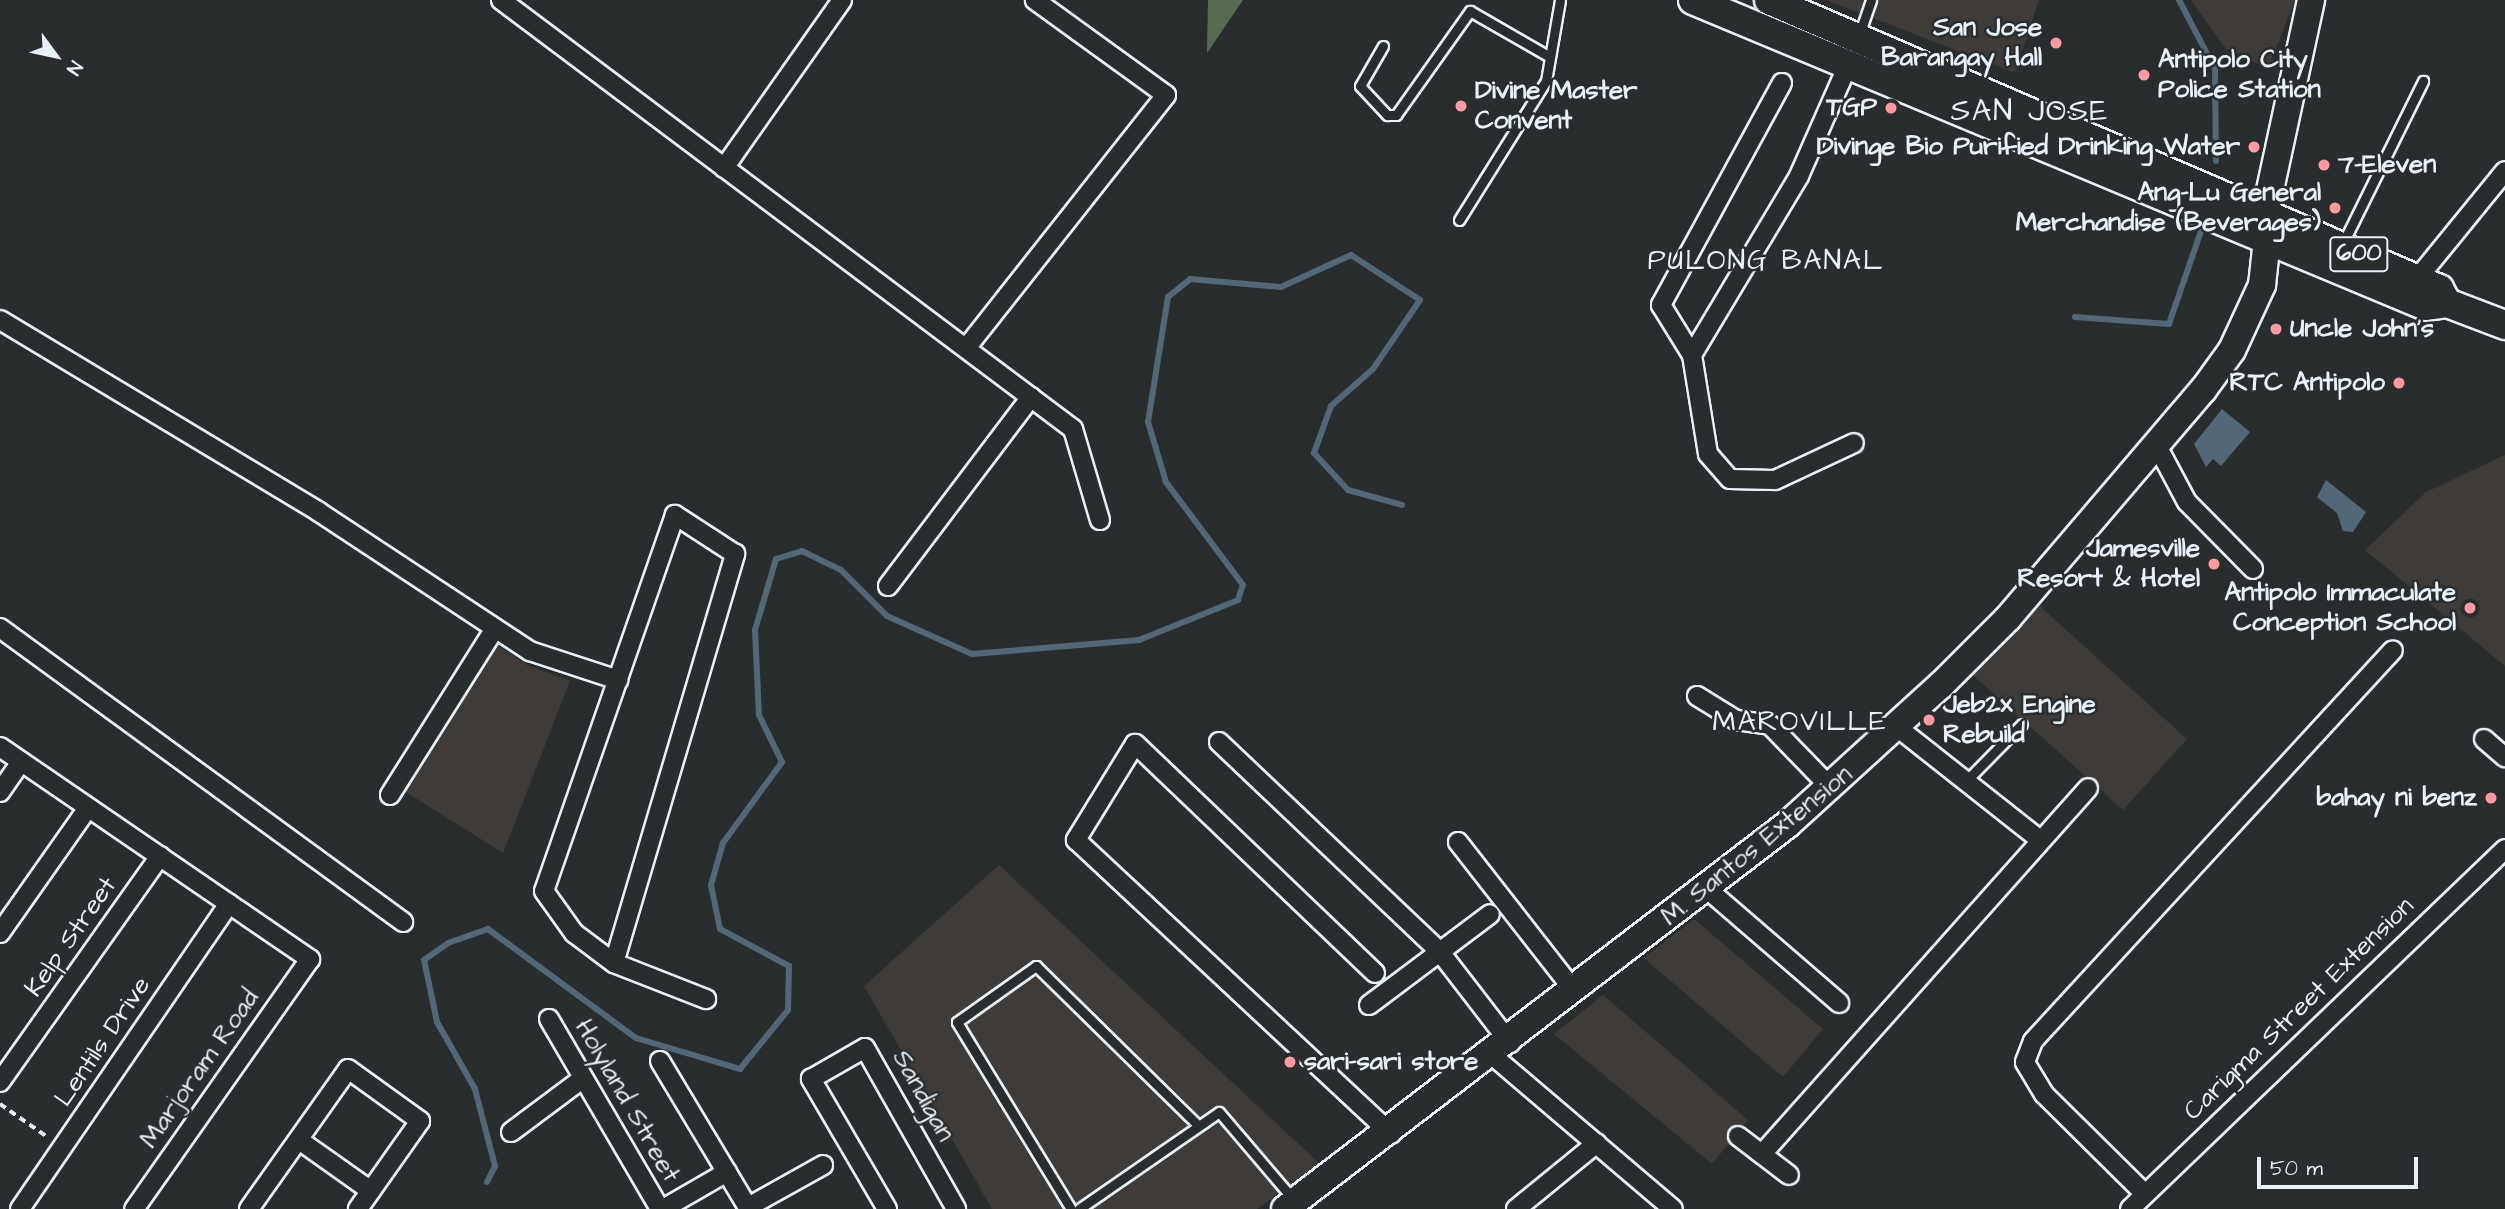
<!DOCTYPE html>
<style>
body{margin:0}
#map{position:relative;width:2505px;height:1209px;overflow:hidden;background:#2a2d2e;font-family:"Architects Daughter",sans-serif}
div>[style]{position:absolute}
.built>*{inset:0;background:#3e3b39}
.green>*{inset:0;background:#596a53}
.water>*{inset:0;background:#546777}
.stream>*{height:6px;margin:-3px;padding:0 3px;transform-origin:3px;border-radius:3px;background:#546777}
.path>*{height:3.5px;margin-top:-1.75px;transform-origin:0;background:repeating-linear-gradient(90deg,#e8f1f8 0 7px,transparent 0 12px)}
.roads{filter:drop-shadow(2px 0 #e8f1f8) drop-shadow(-2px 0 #e8f1f8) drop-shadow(0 2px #e8f1f8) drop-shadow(0 -2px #e8f1f8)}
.lane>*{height:9px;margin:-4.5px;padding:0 4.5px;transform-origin:4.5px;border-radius:4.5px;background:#2a2d2e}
.street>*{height:18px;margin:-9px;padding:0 9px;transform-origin:9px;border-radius:9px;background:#2a2d2e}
.secondary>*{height:26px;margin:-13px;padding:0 13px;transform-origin:13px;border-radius:13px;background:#2a2d2e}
.primary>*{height:28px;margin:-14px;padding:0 14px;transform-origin:14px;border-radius:14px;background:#2a2d2e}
.dots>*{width:19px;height:19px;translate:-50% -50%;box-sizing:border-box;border:4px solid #2a2d2e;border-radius:50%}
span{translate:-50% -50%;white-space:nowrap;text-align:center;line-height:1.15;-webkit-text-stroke:5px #2a2d2e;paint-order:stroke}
.shield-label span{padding:2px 5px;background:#2a2d2e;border:2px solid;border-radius:5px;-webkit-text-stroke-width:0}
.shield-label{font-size:24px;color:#e8f1f8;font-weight:700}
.poi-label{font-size:26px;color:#e8f1f8;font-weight:700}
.right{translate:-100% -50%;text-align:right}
.left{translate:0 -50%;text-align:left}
.street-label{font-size:26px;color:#e8f1f8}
.neighbourhood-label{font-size:28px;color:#e8f1f8;letter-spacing:2px}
.quarter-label{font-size:30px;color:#e8f1f8;letter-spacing:2px}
.north{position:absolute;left:21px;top:21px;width:70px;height:70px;-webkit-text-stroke:5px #2a2d2e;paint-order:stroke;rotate:123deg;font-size:19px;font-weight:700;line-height:28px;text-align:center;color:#e8f1f8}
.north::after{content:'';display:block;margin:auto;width:24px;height:32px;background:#e8f1f8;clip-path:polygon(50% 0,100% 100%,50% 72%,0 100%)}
.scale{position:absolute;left:2257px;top:1157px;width:161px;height:32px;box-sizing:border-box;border:4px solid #e8f1f8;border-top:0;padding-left:9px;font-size:21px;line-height:24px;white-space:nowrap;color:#e8f1f8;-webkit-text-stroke:5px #2a2d2e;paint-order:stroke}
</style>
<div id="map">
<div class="built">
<i style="clip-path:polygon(1826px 0,2039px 0,2015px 73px)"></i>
<i style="clip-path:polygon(2191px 0,2295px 0,2268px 69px,2225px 48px)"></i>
<i style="clip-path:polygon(2505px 455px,2505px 666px,2365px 550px,2426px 492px)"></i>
<i style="clip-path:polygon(2033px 600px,2187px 739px,2123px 810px,1967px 670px)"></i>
<i style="clip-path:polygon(493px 642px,525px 664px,570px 681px,503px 853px,403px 790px)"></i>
<i style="clip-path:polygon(999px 865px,1320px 1164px,1257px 1209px,992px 1209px,864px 986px)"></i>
<i style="clip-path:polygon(1694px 919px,1823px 1029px,1783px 1077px,1644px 958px)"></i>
<i style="clip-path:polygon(1603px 995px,1748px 1120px,1712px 1164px,1554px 1034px)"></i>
</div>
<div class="green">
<i style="clip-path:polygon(1208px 0,1243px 0,1207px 53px)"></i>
</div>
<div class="water">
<i style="clip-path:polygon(2222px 409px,2250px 432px,2221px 466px,2213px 459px,2206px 467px,2194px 444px)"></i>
<i style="clip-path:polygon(2326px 480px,2366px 512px,2353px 532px,2343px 531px,2337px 513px,2317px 497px)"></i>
</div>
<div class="stream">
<i style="left:2179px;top:0;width:78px;rotate:62.4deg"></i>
<i style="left:2215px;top:69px;width:92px;rotate:89.4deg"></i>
<i style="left:2075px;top:317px;width:94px;rotate:4.3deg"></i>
<i style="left:2169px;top:324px;width:102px;rotate:-71deg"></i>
<i style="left:487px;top:1182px;width:18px;rotate:-63deg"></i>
<i style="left:495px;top:1166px;width:80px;rotate:-104.6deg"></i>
<i style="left:475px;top:1089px;width:77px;rotate:-119.6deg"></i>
<i style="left:437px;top:1022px;width:63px;rotate:-101.8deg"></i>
<i style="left:424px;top:960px;width:29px;rotate:-35deg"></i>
<i style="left:448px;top:943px;width:42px;rotate:-19.3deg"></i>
<i style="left:488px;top:929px;width:184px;rotate:36.4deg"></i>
<i style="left:636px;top:1038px;width:109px;rotate:16.6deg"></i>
<i style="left:740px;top:1069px;width:76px;rotate:-50.9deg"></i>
<i style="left:788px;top:1010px;width:44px;rotate:-88.7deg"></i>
<i style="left:789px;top:966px;width:78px;rotate:-151.8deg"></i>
<i style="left:720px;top:929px;width:45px;rotate:-101.6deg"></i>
<i style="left:711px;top:885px;width:44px;rotate:-74.1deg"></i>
<i style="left:723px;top:843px;width:100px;rotate:-53.9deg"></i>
<i style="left:782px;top:762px;width:52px;rotate:-116.1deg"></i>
<i style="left:759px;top:715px;width:85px;rotate:-92.7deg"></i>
<i style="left:755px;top:630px;width:74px;rotate:-73.5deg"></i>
<i style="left:776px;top:559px;width:27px;rotate:-17deg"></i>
<i style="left:802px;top:551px;width:43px;rotate:26deg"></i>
<i style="left:841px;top:570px;width:65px;rotate:45deg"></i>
<i style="left:887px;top:616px;width:93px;rotate:24.1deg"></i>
<i style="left:972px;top:654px;width:168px;rotate:-4.8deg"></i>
<i style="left:1139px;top:640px;width:107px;rotate:-22deg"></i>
<i style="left:1238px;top:600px;width:16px;rotate:-72deg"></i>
<i style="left:1243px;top:585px;width:129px;rotate:-126.8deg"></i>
<i style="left:1166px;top:482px;width:63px;rotate:-106.7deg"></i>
<i style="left:1148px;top:422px;width:127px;rotate:-80.9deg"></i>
<i style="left:1168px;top:297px;width:28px;rotate:-39deg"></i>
<i style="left:1190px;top:279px;width:91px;rotate:5deg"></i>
<i style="left:1281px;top:287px;width:77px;rotate:-24.6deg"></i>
<i style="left:1351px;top:255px;width:82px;rotate:33.1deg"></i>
<i style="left:1420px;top:300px;width:83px;rotate:124.3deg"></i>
<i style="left:1373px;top:369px;width:56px;rotate:138.6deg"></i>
<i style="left:1331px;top:406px;width:50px;rotate:109.9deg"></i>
<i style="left:1314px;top:453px;width:50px;rotate:47.4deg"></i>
<i style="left:1348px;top:490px;width:56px;rotate:15.5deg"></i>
</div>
<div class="path">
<i style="left:0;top:1104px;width:56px;rotate:34.8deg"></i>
</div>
<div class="roads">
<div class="lane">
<i style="left:1859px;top:35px;width:37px;rotate:-71deg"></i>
<i style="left:1383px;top:46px;width:46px;rotate:119.9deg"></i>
<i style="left:1360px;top:86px;width:40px;rotate:47deg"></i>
<i style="left:1387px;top:115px;width:9px"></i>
<i style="left:1396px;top:115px;width:128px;rotate:-54.6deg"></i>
<i style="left:1470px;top:11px;width:92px;rotate:29.9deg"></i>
<i style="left:1459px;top:220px;width:164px;rotate:-58deg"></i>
<i style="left:1546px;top:81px;width:82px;rotate:-80.2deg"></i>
<i style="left:2343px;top:243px;width:181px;rotate:-63.7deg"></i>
<i style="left:1965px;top:782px;width:81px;rotate:-45.5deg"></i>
<i style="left:1071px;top:1209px;width:219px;rotate:-121.4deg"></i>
<i style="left:957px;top:1022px;width:97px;rotate:-35.3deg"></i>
<i style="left:1036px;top:966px;width:227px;rotate:44.5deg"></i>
<i style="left:1079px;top:1209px;width:170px;rotate:-34.7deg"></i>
<i style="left:1219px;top:1112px;width:114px;rotate:49.6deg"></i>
</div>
<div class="street">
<i style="left:501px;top:0;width:715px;rotate:36.87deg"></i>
<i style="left:1073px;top:429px;width:95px;rotate:73.5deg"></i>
<i style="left:1782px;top:83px;width:253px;rotate:118.6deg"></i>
<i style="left:1661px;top:305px;width:59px;rotate:58.2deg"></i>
<i style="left:1692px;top:355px;width:100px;rotate:80.8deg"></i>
<i style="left:1708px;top:454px;width:33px;rotate:49deg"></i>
<i style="left:1730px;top:479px;width:45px;rotate:1.3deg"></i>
<i style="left:1775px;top:480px;width:87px;rotate:-25.1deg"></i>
<i style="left:724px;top:168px;width:205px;rotate:-54.9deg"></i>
<i style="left:2417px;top:279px;width:139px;rotate:-50.8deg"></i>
<i style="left:0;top:320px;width:372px;rotate:31deg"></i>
<i style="left:319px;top:512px;width:253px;rotate:33.4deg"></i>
<i style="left:530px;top:651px;width:93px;rotate:18.2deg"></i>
<i style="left:967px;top:347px;width:321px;rotate:-51.7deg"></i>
<i style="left:1166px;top:95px;width:162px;rotate:-144.1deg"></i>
<i style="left:1692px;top:355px;width:209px;rotate:-59.1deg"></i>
<i style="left:1799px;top:176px;width:121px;rotate:-66.2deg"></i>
<i style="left:2156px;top:444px;width:66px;rotate:61.9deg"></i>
<i style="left:2187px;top:502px;width:94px;rotate:45.4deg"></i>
<i style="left:888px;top:586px;width:237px;rotate:-52.9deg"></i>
<i style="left:0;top:628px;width:499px;rotate:36.1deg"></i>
<i style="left:1697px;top:696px;width:46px;rotate:31.6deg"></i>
<i style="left:1736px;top:720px;width:34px;rotate:8deg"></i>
<i style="left:1770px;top:725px;width:89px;rotate:45.9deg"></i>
<i style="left:1897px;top:727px;width:182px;rotate:38.3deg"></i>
<i style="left:2484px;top:739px;width:28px;rotate:41deg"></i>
<i style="left:1219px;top:742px;width:305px;rotate:43.5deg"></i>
<i style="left:1440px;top:952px;width:115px;rotate:52.4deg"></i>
<i style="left:0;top:747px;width:376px;rotate:34.4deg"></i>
<i style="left:310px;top:959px;width:306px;rotate:125.1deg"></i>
<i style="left:0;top:792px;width:37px;rotate:-55deg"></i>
<i style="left:390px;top:795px;width:197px;rotate:-57.8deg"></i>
<i style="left:1458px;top:842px;width:190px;rotate:52deg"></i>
<i style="left:1706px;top:888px;width:176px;rotate:40.8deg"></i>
<i style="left:0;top:933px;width:153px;rotate:-54.9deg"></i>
<i style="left:614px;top:963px;width:427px;rotate:-73.5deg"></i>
<i style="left:735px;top:554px;width:72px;rotate:-147deg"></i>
<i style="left:675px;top:515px;width:398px;rotate:109.2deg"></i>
<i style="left:544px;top:891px;width:52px;rotate:54.5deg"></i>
<i style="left:574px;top:933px;width:50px;rotate:36.9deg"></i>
<i style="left:614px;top:963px;width:99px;rotate:21.4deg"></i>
<i style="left:1375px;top:973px;width:332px;rotate:-136.3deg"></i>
<i style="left:1135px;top:744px;width:113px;rotate:121.6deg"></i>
<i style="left:1076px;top:840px;width:431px;rotate:43deg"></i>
<i style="left:1369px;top:1005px;width:151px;rotate:-36.9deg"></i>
<i style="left:549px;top:1019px;width:220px;rotate:59.7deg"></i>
<i style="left:1493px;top:1056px;width:236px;rotate:40.4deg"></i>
<i style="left:660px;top:1061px;width:173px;rotate:59deg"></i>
<i style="left:0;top:1082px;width:277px;rotate:-54.7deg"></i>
<i style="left:511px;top:1132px;width:89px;rotate:-36.7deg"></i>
<i style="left:1738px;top:1136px;width:64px;rotate:37.4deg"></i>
<i style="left:299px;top:1140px;width:88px;rotate:35.3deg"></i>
<i style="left:1762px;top:1154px;width:490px;rotate:-48.3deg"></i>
<i style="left:2144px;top:1193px;width:141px;rotate:-135.3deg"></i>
<i style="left:2044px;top:1094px;width:37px;rotate:-121deg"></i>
<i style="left:2025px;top:1062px;width:22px;rotate:-69deg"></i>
<i style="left:2033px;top:1041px;width:531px;rotate:-47.36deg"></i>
<i style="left:748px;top:1207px;width:86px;rotate:-29.2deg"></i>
<i style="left:20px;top:1209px;width:370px;rotate:-55.6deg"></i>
<i style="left:249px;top:1209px;width:171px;rotate:-54.7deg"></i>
<i style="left:348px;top:1069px;width:89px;rotate:35.8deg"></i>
<i style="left:420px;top:1121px;width:108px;rotate:125.2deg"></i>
<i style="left:663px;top:1209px;width:74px;rotate:-30deg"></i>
<i style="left:887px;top:1209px;width:151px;rotate:-120.3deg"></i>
<i style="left:811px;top:1079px;width:62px;rotate:-29.9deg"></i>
<i style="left:865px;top:1048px;width:185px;rotate:60.5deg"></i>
<i style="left:1516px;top:1209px;width:104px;rotate:-39.2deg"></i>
<i style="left:2130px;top:1209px;width:520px;rotate:-43.83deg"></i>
</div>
<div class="secondary">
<i style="left:2265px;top:213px;width:218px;rotate:-77.8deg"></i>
<i style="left:1285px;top:1209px;width:633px;rotate:-37.43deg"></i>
<i style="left:1788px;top:824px;width:207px;rotate:-42.3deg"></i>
<i style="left:1941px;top:685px;width:95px;rotate:-45deg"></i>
<i style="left:2008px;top:618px;width:300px;rotate:-49.5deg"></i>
<i style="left:2203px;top:390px;width:49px;rotate:-54.1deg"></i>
<i style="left:2232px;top:350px;width:72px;rotate:-65.2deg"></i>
<i style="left:2262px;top:285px;width:45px;rotate:-83.7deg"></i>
</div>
<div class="primary">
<i style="left:1693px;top:0;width:794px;rotate:22.66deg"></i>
<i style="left:2426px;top:306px;width:21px;rotate:-8deg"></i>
<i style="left:2447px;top:303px;width:62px;rotate:20.8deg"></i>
<i style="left:1769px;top:0;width:730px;rotate:23.33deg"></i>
<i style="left:2439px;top:289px;width:16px;rotate:60deg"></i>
</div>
</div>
<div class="dots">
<i style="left:2056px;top:43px;background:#ff9aa2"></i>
<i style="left:2144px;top:75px;background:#ff9aa2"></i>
<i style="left:1461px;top:106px;background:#ff9aa2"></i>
<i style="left:1891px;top:108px;background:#ff9aa2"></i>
<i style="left:2254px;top:147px;background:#ff9aa2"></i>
<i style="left:2324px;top:165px;background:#ff9aa2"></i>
<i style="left:2335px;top:208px;background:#ff9aa2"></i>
<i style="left:2276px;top:329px;background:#ff9aa2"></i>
<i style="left:2399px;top:383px;background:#ff9aa2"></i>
<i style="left:2214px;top:564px;background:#ff9aa2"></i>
<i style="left:2470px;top:608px;background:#ff9aa2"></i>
<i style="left:1929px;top:720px;background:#ff9aa2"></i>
<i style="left:2491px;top:798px;background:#ff9aa2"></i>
<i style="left:1290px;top:1062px;background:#ff9aa2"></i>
</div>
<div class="shield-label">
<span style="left:2359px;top:254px">600</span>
</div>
<div class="poi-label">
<span class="right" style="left:2042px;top:43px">San Jose<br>Barangay Hall</span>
<span class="left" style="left:2158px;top:75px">Antipolo City<br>Police Station</span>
<span class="left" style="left:1475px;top:106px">Divine Master<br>Convent</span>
<span class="right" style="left:1877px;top:108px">TGP</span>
<span class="right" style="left:2240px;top:147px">Divinge Bio Purified Drinking Water</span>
<span class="left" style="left:2338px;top:165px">7-Eleven</span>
<span class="right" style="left:2321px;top:208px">Ang-Lu General<br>Merchandise (Beverages)</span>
<span class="left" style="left:2290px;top:329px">Uncle John's</span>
<span class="right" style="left:2385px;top:383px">RTC Antipolo</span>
<span class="right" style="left:2200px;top:564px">Jamesville<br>Resort &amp; Hotel</span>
<span class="right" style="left:2456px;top:608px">Antipolo Immaculate<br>Conception School</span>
<span class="left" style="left:1943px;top:720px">Jeb2x Engine<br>Rebuild</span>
<span class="right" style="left:2477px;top:798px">bahay ni benz</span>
<span class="left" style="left:1304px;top:1062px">sari-sari store</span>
</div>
<div class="street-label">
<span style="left:1757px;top:846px;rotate:-39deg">M. Santos Extension</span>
<span style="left:71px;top:937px;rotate:-55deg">Kelp Street</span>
<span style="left:2299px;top:1009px;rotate:-44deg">Carigma Street Extension</span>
<span style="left:103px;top:1042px;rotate:-56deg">Lentils Drive</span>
<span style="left:200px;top:1069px;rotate:-55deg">Marjoram Road</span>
<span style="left:923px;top:1096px;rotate:61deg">Sandigan</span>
<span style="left:627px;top:1101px;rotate:60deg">Holyland Street</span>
</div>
<div class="neighbourhood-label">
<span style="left:1766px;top:261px">PULONG BANAL</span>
<span style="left:1800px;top:722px">MAROVILLE</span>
</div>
<div class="quarter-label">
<span style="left:2030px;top:111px">SAN JOSE</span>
</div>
<div class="north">N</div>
<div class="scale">50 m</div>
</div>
